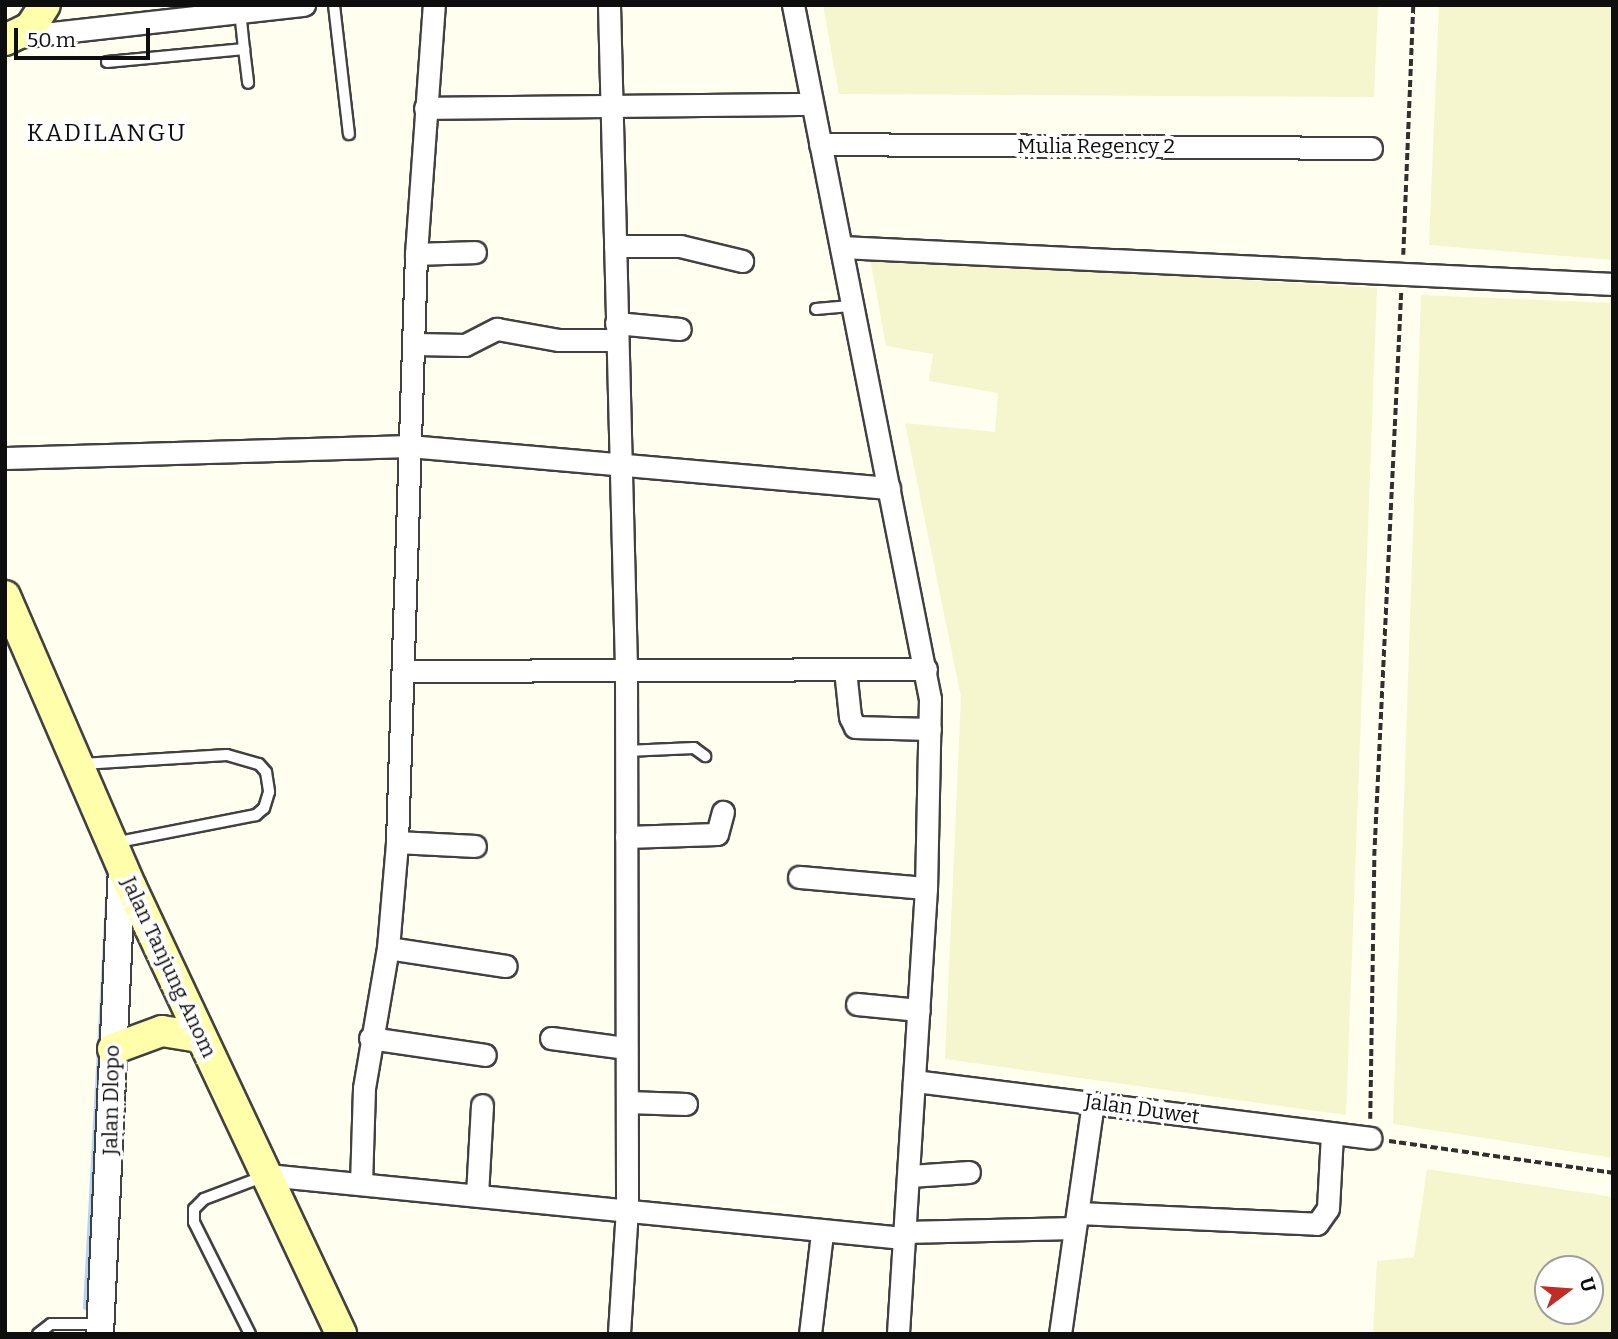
<!DOCTYPE html>
<style>
body{margin:0}
#map{position:relative;width:1618px;height:1339px;overflow:hidden;background:#fffeef;font-family:Bitter,serif}
div>[style]{position:absolute}
.farmland>*{inset:0;background:#f5f5ce}
.stream>*{height:5px;margin:-2.5px;padding:0 2.5px;transform-origin:2.5px;border-radius:2.5px;background:#b3d6f7}
.path>*{height:3.5px;margin-top:-1.75px;transform-origin:0;background:repeating-linear-gradient(90deg,#303030 0 7px,transparent 0 10.5px)}
.roads{filter:drop-shadow(2px 0 #414141) drop-shadow(-2px 0 #414141) drop-shadow(0 2px #414141) drop-shadow(0 -2px #414141)}
.service>*{height:10px;margin:-5px;padding:0 5px;transform-origin:5px;border-radius:5px;background:#fff}
.minor>*{height:21px;margin:-10.5px;padding:0 10.5px;transform-origin:10.5px;border-radius:10.5px;background:#fff}
.tertiary>*{height:26px;margin:-13px;padding:0 13px;transform-origin:13px;border-radius:13px;background:#fff}
.secondary>*{height:30px;margin:-15px;padding:0 15px;transform-origin:15px;border-radius:15px;background:#fffeaa}
span{translate:-50% -50%;white-space:nowrap;text-align:center;line-height:1.15;-webkit-text-stroke:7px #fff;paint-order:stroke}
.street-label{font-size:21px;color:#0e0e0e}
.quarter-label{font-size:24px;color:#0e0e0e;letter-spacing:2px}
.frame{position:absolute;inset:0;border:7px solid #0e0e0e;pointer-events:none}
.north{position:absolute;left:1534px;top:1255px;width:70px;height:70px;box-sizing:border-box;background:#fff;border:2px solid #9f9f9f;border-radius:50%;rotate:74deg;font-size:19px;font-weight:700;line-height:28px;text-align:center;color:#0e0e0e}
.north::after{content:'';display:block;margin:auto;width:24px;height:32px;background:#c12c23;clip-path:polygon(50% 0,100% 100%,50% 72%,0 100%)}
.scale{position:absolute;left:14px;top:28px;width:136px;height:32px;box-sizing:border-box;border:4px solid #0e0e0e;border-top:0;padding-left:9px;font-size:21px;line-height:24px;white-space:nowrap;color:#0e0e0e;-webkit-text-stroke:5px #fff;paint-order:stroke}
</style>
<div id="map">
<div class="farmland">
<i style="clip-path:polygon(823px 5px,1378px 5px,1374px 97px,839px 94px)"></i>
<i style="clip-path:polygon(1439px 5px,1613px 5px,1613px 260px,1429px 245px)"></i>
<i style="clip-path:polygon(870px 258px,1377px 288px,1346px 1115px,945px 1059px,961px 697px,905px 423px,995px 432px,998px 393px,929px 381px,933px 354px,886px 346px)"></i>
<i style="clip-path:polygon(1421px 295px,1613px 303px,1613px 1158px,1393px 1124px)"></i>
<i style="clip-path:polygon(evenodd,1427px 1169px,1613px 1197px,1613px 1334px,1373px 1334px,1377px 1261px,1414px 1257px,1427px 1169px,1590px 1269px,1590px 1311px,1548px 1311px,1548px 1269px,1590px 1269px)"></i>
</div>
<div class="stream">
<i style="left:105px;top:863px;width:23px;rotate:77deg"></i>
<i style="left:85px;top:1307px;width:403px;rotate:-86.9deg"></i>
</div>
<div class="path">
<i style="left:1403px;top:255px;width:250px;rotate:-87.7deg"></i>
<i style="left:1370px;top:1119px;width:263px;rotate:-89.1deg"></i>
<i style="left:1374px;top:856px;width:566px;rotate:-87.26deg"></i>
<i style="left:1389px;top:1141px;width:226px;rotate:8.1deg"></i>
</div>
<div class="roads">
<div class="service">
<i style="left:334px;top:5px;width:130px;rotate:83.4deg"></i>
<i style="left:244px;top:49px;width:34px;rotate:83deg"></i>
<i style="left:107px;top:62px;width:138px;rotate:-5.4deg"></i>
<i style="left:244px;top:49px;width:37px;rotate:-96deg"></i>
<i style="left:816px;top:309px;width:34px;rotate:-5deg"></i>
<i style="left:626px;top:751px;width:68px;rotate:-2.5deg"></i>
<i style="left:694px;top:748px;width:14px;rotate:36deg"></i>
<i style="left:82px;top:764px;width:145px;rotate:-3.6deg"></i>
<i style="left:227px;top:755px;width:33px;rotate:16deg"></i>
<i style="left:259px;top:764px;width:11px;rotate:49deg"></i>
<i style="left:266px;top:772px;width:20px;rotate:81deg"></i>
<i style="left:269px;top:792px;width:17px;rotate:107deg"></i>
<i style="left:264px;top:808px;width:11px;rotate:139deg"></i>
<i style="left:256px;top:815px;width:146px;rotate:168.9deg"></i>
<i style="left:38px;top:1334px;width:16px;rotate:-38deg"></i>
<i style="left:51px;top:1324px;width:50px"></i>
<i style="left:250px;top:1334px;width:125px;rotate:-116.6deg"></i>
<i style="left:194px;top:1222px;width:13px;rotate:-90deg"></i>
<i style="left:194px;top:1209px;width:14px;rotate:-45deg"></i>
<i style="left:204px;top:1199px;width:65px;rotate:-20.7deg"></i>
</div>
<div class="minor">
<i style="left:609px;top:5px;width:664px;rotate:88.53deg"></i>
<i style="left:626px;top:669px;width:540px;rotate:89.89deg"></i>
<i style="left:627px;top:1209px;width:125px;rotate:93.7deg"></i>
<i style="left:793px;top:5px;width:707px;rotate:78.83deg"></i>
<i style="left:930px;top:699px;width:189px;rotate:91.2deg"></i>
<i style="left:926px;top:888px;width:447px;rotate:93.6deg"></i>
<i style="left:17px;top:37px;width:289px;rotate:-6.4deg"></i>
<i style="left:425px;top:108px;width:387px;rotate:-0.6deg"></i>
<i style="left:820px;top:144px;width:551px;rotate:0.42deg"></i>
<i style="left:615px;top:246px;width:65px"></i>
<i style="left:680px;top:246px;width:64px;rotate:13.6deg"></i>
<i style="left:841px;top:247px;width:773px;rotate:2.74deg"></i>
<i style="left:416px;top:254px;width:59px;rotate:-1.9deg"></i>
<i style="left:616px;top:323px;width:64px;rotate:5.4deg"></i>
<i style="left:416px;top:344px;width:49px;rotate:1.2deg"></i>
<i style="left:465px;top:345px;width:36px;rotate:-27deg"></i>
<i style="left:497px;top:329px;width:63px;rotate:10.1deg"></i>
<i style="left:559px;top:340px;width:58px"></i>
<i style="left:5px;top:458px;width:403px;rotate:-1.7deg"></i>
<i style="left:408px;top:446px;width:483px;rotate:5deg"></i>
<i style="left:845px;top:670px;width:47px;rotate:83.9deg"></i>
<i style="left:850px;top:717px;width:11px;rotate:63deg"></i>
<i style="left:855px;top:727px;width:75px;rotate:1.5deg"></i>
<i style="left:403px;top:671px;width:523px;rotate:-0.22deg"></i>
<i style="left:626px;top:837px;width:91px;rotate:-1.9deg"></i>
<i style="left:717px;top:834px;width:23px;rotate:-75deg"></i>
<i style="left:397px;top:842px;width:78px;rotate:2.9deg"></i>
<i style="left:799px;top:877px;width:127px;rotate:5deg"></i>
<i style="left:388px;top:948px;width:119px;rotate:8.7deg"></i>
<i style="left:857px;top:1004px;width:62px;rotate:5.5deg"></i>
<i style="left:370px;top:1038px;width:116px;rotate:8.4deg"></i>
<i style="left:551px;top:1038px;width:76px;rotate:7.6deg"></i>
<i style="left:914px;top:1081px;width:460px;rotate:7.1deg"></i>
<i style="left:627px;top:1102px;width:59px;rotate:1.9deg"></i>
<i style="left:267px;top:1175px;width:639px;rotate:5.66deg"></i>
<i style="left:910px;top:1176px;width:59px;rotate:-3.9deg"></i>
<i style="left:361px;top:1184px;width:96px;rotate:-88.2deg"></i>
<i style="left:364px;top:1088px;width:142px;rotate:-80.3deg"></i>
<i style="left:388px;top:948px;width:106px;rotate:-85.1deg"></i>
<i style="left:397px;top:842px;width:588px;rotate:-88.15deg"></i>
<i style="left:416px;top:254px;width:250px;rotate:-85.9deg"></i>
<i style="left:477px;top:1195px;width:90px;rotate:-86.8deg"></i>
<i style="left:1078px;top:1213px;width:239px;rotate:2.6deg"></i>
<i style="left:1317px;top:1224px;width:19px;rotate:-55deg"></i>
<i style="left:1328px;top:1208px;width:73px;rotate:-86.9deg"></i>
<i style="left:904px;top:1232px;width:171px;rotate:-1.3deg"></i>
<i style="left:810px;top:1334px;width:102px;rotate:-83.2deg"></i>
<i style="left:1060px;top:1334px;width:233px;rotate:-81.9deg"></i>
</div>
<div class="tertiary">
<i style="left:100px;top:1334px;width:469px;rotate:-87.3deg"></i>
</div>
<div class="secondary">
<i style="left:5px;top:40px;width:28px;rotate:-26deg"></i>
<i style="left:30px;top:28px;width:27px;rotate:-57deg"></i>
<i style="left:5px;top:596px;width:315px;rotate:66.6deg"></i>
<i style="left:130px;top:885px;width:496px;rotate:64.8deg"></i>
<i style="left:113px;top:1049px;width:52px;rotate:-20.2deg"></i>
<i style="left:162px;top:1031px;width:39px;rotate:9deg"></i>
</div>
</div>
<div class="street-label">
<span style="left:1096px;top:146px">Mulia Regency 2</span>
<span style="left:169px;top:967px;rotate:65deg">Jalan Tanjung Anom</span>
<span style="left:111px;top:1100px;rotate:-89deg">Jalan Dlopo</span>
<span style="left:1142px;top:1109px;rotate:8deg">Jalan Duwet</span>
</div>
<div class="quarter-label">
<span style="left:107px;top:134px">KADILANGU</span>
</div>
<div class="frame"></div>
<div class="north">U</div>
<div class="scale">50 m</div>
</div>
